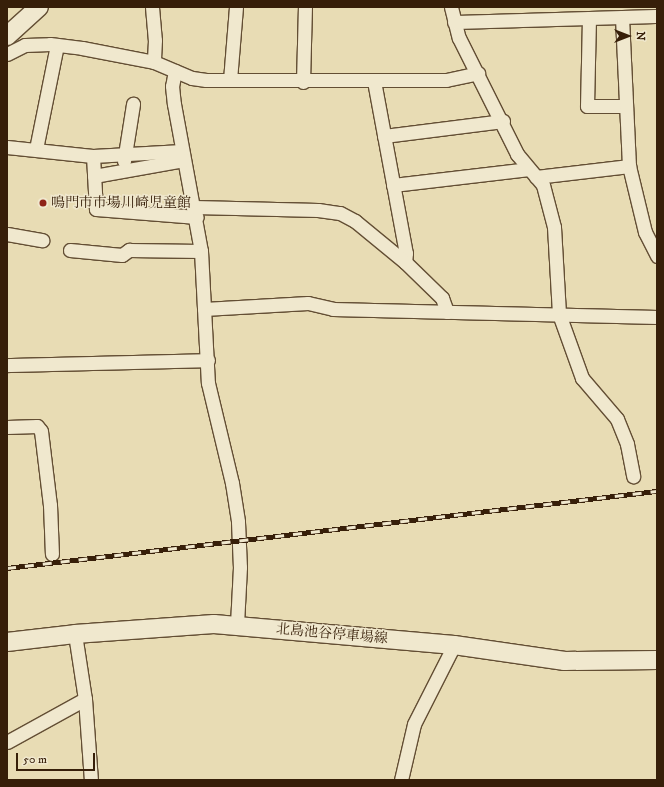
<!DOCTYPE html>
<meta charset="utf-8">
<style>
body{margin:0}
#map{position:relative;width:664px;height:787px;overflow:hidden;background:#e8dcb4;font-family:"IM FELL DW Pica","Noto Serif JP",serif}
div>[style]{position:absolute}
.roads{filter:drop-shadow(1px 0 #634e34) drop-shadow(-1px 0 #634e34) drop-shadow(0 1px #634e34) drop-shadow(0 -1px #634e34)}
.street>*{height:13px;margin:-6.5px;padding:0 6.5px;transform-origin:6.5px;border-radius:6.5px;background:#f0e8ce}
.secondary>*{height:18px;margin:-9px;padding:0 9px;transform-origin:9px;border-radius:9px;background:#f0e8ce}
.rail>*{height:4.5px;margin-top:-2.25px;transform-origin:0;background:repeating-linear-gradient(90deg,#f0e8ce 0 9px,#371f09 0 18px);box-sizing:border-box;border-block:1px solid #371f09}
.dots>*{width:11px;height:11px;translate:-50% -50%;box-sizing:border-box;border:2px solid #f0e8ce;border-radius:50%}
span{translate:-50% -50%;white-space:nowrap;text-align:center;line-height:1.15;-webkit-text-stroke:3px #f0e8ce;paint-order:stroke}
.poi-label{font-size:14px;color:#371f09}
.left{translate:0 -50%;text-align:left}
.street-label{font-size:14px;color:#371f09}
.frame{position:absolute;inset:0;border:8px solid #371f09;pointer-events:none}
.north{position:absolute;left:608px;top:16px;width:40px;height:40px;-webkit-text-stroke:3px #f0e8ce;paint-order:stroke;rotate:90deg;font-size:11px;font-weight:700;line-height:16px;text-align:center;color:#371f09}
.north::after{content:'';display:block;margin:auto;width:14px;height:18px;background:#371f09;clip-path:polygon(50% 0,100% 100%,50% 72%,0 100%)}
.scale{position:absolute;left:16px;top:753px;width:79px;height:18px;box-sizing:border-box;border:2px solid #371f09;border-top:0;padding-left:5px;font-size:12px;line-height:14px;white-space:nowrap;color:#371f09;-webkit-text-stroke:3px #f0e8ce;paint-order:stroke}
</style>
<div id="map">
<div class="roads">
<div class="street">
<i style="left:152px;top:7px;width:33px;rotate:85deg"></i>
<i style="left:155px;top:40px;width:22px;rotate:93deg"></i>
<i style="left:451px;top:7px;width:32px;rotate:76deg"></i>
<i style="left:459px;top:38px;width:130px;rotate:63.4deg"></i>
<i style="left:517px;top:154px;width:40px;rotate:50deg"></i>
<i style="left:543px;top:185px;width:43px;rotate:75.3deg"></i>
<i style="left:554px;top:227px;width:87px;rotate:86.7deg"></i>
<i style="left:559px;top:314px;width:68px;rotate:70.2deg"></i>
<i style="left:582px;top:378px;width:54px;rotate:49.5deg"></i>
<i style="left:617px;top:419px;width:27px;rotate:68deg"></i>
<i style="left:627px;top:444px;width:33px;rotate:79deg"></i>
<i style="left:589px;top:18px;width:88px;rotate:91.3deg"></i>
<i style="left:587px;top:106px;width:39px"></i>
<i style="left:454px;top:22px;width:203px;rotate:-1.7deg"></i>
<i style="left:7px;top:54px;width:20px;rotate:-27deg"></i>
<i style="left:25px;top:45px;width:25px;rotate:-2deg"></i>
<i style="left:50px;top:44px;width:32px;rotate:7deg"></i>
<i style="left:82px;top:48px;width:73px;rotate:11deg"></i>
<i style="left:154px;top:62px;width:41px;rotate:22.8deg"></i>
<i style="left:192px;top:78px;width:14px;rotate:8deg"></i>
<i style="left:206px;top:80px;width:240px"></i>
<i style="left:446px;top:80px;width:33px;rotate:-12deg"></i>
<i style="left:175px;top:71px;width:15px;rotate:101deg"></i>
<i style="left:172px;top:86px;width:18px;rotate:84deg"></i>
<i style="left:174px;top:104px;width:149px;rotate:79.6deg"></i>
<i style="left:201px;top:251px;width:132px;rotate:87deg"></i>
<i style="left:208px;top:383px;width:103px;rotate:76.5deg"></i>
<i style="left:232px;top:483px;width:39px;rotate:81deg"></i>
<i style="left:238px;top:522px;width:45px;rotate:87.5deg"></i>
<i style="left:240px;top:567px;width:58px;rotate:93deg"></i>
<i style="left:230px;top:80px;width:73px;rotate:-85.3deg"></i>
<i style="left:374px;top:81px;width:175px;rotate:79.5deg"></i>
<i style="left:406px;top:253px;width:9px;rotate:96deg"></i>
<i style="left:303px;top:82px;width:75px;rotate:-88.5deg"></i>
<i style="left:384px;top:136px;width:120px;rotate:-7.2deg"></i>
<i style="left:7px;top:147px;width:86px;rotate:6deg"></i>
<i style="left:93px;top:156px;width:89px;rotate:-3.2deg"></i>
<i style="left:36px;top:149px;width:106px;rotate:-78.6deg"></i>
<i style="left:93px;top:156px;width:53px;rotate:86.8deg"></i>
<i style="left:96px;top:209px;width:101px;rotate:4.5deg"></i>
<i style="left:124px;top:161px;width:58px;rotate:-81deg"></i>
<i style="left:629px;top:166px;width:68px;rotate:76.4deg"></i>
<i style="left:645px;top:232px;width:27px;rotate:63deg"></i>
<i style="left:94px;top:176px;width:91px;rotate:-10.1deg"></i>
<i style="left:536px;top:177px;width:94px;rotate:-6.7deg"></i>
<i style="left:629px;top:166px;width:149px;rotate:-92.7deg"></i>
<i style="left:393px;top:185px;width:137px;rotate:-6.7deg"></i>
<i style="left:194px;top:207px;width:124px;rotate:1.4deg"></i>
<i style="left:318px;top:210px;width:22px;rotate:8deg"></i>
<i style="left:340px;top:213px;width:17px;rotate:28deg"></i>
<i style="left:355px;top:221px;width:65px;rotate:39.4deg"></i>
<i style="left:405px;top:262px;width:52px;rotate:44.2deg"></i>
<i style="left:442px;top:298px;width:15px;rotate:70deg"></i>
<i style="left:7px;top:234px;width:36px;rotate:10deg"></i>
<i style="left:70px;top:250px;width:52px;rotate:5.5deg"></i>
<i style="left:122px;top:255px;width:9px;rotate:-36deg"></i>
<i style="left:129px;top:250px;width:72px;rotate:0.8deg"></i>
<i style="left:204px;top:309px;width:104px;rotate:-3.3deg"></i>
<i style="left:308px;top:303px;width:26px;rotate:13deg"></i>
<i style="left:333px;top:309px;width:324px;rotate:1.4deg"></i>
<i style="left:7px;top:365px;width:201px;rotate:-1.4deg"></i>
<i style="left:7px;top:427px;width:30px;rotate:-2deg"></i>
<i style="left:37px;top:426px;width:6px;rotate:51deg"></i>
<i style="left:41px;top:431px;width:75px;rotate:83.1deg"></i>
<i style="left:50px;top:505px;width:49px;rotate:87.7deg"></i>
<i style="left:75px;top:634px;width:66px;rotate:81.3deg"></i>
<i style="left:85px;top:699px;width:81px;rotate:85.8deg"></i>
<i style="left:7px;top:742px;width:89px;rotate:-28.9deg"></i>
<i style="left:401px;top:780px;width:57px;rotate:-76.9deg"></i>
<i style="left:414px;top:724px;width:89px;rotate:-63.1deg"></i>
</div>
<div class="secondary">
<i style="left:7px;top:36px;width:43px;rotate:-42.2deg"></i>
<i style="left:7px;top:642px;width:68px;rotate:-6.7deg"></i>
<i style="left:75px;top:634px;width:139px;rotate:-4.1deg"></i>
<i style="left:214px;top:624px;width:241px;rotate:5deg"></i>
<i style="left:454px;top:645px;width:112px;rotate:8.2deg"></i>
<i style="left:565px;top:661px;width:92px;rotate:-0.6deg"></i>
</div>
</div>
<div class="rail">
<i style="left:7px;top:568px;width:655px;rotate:-6.76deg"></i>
</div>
<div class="dots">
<i style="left:43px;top:203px;background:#8f2418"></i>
</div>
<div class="poi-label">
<span class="left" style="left:51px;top:203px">鳴門市市場川崎児童館</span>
</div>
<div class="street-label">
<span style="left:332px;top:634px;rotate:5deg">北島池谷停車場線</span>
</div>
<div class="frame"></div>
<div class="north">N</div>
<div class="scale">50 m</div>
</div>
